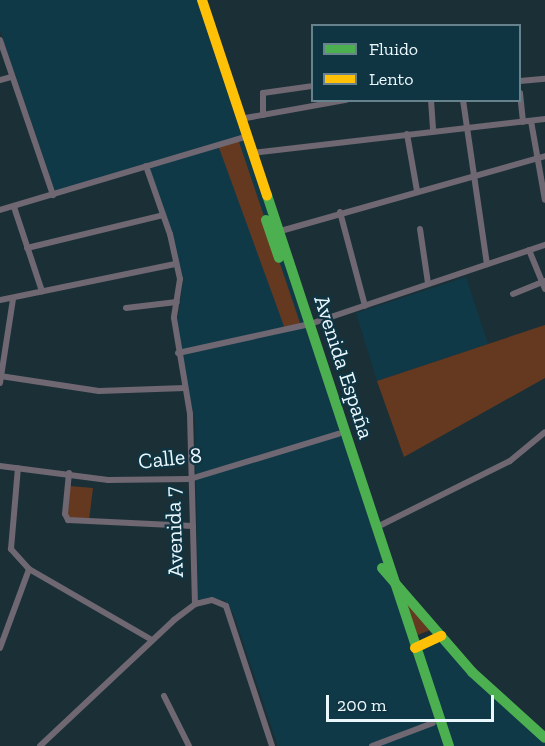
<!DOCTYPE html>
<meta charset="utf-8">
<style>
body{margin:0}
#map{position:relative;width:545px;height:746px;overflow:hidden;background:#1b2f36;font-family:"Zilla Slab",serif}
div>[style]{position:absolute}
.built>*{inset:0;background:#103948}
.green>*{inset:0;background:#653920}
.street>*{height:6px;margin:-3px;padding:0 3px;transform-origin:3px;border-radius:3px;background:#6f6771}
.fast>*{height:10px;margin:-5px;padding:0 5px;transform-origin:5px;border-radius:5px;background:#4caf50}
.slow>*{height:10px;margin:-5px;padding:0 5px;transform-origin:5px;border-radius:5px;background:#ffc107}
span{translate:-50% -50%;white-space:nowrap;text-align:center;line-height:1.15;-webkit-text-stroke:4.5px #0f3442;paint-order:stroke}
.street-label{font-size:22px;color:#eaf7fd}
.legend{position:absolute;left:311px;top:24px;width:210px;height:78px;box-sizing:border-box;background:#0f3442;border:2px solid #67828d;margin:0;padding:8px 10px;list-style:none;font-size:18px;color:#eaf7fd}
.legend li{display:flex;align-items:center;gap:12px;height:30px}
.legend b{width:30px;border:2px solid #67828d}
.scale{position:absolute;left:326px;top:695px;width:168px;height:27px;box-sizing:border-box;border:3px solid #eaf7fd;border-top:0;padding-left:8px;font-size:18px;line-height:21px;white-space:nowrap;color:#eaf7fd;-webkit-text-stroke:4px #0f3442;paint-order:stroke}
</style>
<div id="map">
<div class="built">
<i style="clip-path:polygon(0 0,197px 0,413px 650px,440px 638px,467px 673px,545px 741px,545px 746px,278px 746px,234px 615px,225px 600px,198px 599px,195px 421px,180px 349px,178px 319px,183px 282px,167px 217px,147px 164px,55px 191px,0 30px)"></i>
<i style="clip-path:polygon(466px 277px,488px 344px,377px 381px,356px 313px)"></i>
</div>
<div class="green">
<i style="clip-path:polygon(238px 139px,301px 326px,285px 329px,218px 145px)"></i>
<i style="clip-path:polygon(545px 325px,545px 378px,404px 457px,377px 381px)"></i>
<i style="clip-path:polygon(70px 486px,93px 488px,89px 520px,67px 518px)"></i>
<i style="clip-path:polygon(402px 593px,433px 629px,415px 636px)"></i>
</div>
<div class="street">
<i style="left:0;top:40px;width:164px;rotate:71.1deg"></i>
<i style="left:0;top:80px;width:11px;rotate:-15deg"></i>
<i style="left:520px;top:81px;width:25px;rotate:-5deg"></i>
<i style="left:520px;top:93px;width:29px;rotate:84deg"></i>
<i style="left:431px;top:100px;width:31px;rotate:86deg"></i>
<i style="left:463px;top:100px;width:166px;rotate:81.7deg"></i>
<i style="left:263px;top:115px;width:22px;rotate:-90deg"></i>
<i style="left:263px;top:93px;width:49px;rotate:-8.1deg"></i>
<i style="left:240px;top:119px;width:108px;rotate:-10.2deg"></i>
<i style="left:531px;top:121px;width:80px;rotate:80deg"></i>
<i style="left:407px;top:134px;width:58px;rotate:80deg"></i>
<i style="left:251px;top:153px;width:296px;rotate:-6.6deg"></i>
<i style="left:146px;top:166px;width:72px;rotate:70.6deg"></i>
<i style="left:170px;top:234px;width:46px;rotate:77.5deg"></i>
<i style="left:180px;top:279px;width:39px;rotate:99deg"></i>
<i style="left:174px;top:318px;width:97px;rotate:80.5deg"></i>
<i style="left:190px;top:414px;width:190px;rotate:88.5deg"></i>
<i style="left:14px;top:207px;width:89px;rotate:71.6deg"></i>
<i style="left:0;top:210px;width:256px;rotate:-16.6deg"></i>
<i style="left:340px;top:212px;width:97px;rotate:75.1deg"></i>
<i style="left:420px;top:229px;width:55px;rotate:81.6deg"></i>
<i style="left:277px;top:232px;width:279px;rotate:-15.8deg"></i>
<i style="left:27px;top:248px;width:140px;rotate:-13.6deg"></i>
<i style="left:529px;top:250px;width:42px;rotate:67.7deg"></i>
<i style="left:513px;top:294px;width:35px;rotate:-22deg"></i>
<i style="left:0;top:300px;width:180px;rotate:-11.6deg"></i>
<i style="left:126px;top:308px;width:51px;rotate:-6.7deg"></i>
<i style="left:178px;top:353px;width:135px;rotate:-12.4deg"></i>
<i style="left:310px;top:324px;width:248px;rotate:-18.6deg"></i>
<i style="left:0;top:376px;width:100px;rotate:8.6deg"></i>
<i style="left:99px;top:391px;width:86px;rotate:-2deg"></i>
<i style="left:0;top:383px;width:85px;rotate:-81.2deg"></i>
<i style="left:0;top:466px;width:109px;rotate:7.4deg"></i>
<i style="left:108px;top:480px;width:82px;rotate:-0.7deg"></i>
<i style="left:190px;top:479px;width:155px;rotate:-16.9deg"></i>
<i style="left:69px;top:473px;width:41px;rotate:95.6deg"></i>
<i style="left:65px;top:514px;width:7px;rotate:63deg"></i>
<i style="left:68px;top:520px;width:125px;rotate:2.7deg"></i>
<i style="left:377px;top:527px;width:148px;rotate:-26.4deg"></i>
<i style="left:510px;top:461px;width:45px;rotate:-39.6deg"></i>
<i style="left:29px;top:569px;width:142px;rotate:30deg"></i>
<i style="left:0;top:648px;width:84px;rotate:-69.8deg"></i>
<i style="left:29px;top:569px;width:27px;rotate:-132deg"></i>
<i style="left:11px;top:549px;width:81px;rotate:-85.1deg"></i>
<i style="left:164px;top:696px;width:56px;rotate:63.4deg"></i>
<i style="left:40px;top:746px;width:184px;rotate:-43.2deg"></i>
<i style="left:174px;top:620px;width:26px;rotate:-37deg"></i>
<i style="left:195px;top:604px;width:17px;rotate:-13deg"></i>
<i style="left:212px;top:600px;width:15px;rotate:23deg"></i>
<i style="left:226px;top:606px;width:147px;rotate:71.8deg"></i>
<i style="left:372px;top:746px;width:65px;rotate:-20.7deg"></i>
</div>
<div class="fast">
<i style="left:267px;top:195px;width:580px;rotate:71.72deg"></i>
<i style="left:266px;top:220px;width:40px;rotate:71.1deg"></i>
<i style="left:382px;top:568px;width:138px;rotate:49.1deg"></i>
<i style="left:472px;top:672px;width:98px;rotate:42.1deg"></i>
</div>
<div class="slow">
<i style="left:202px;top:0;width:206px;rotate:71.6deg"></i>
<i style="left:415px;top:648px;width:29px;rotate:-25deg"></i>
</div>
<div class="street-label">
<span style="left:344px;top:367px;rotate:72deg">Avenida España</span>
<span style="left:170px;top:458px;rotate:-6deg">Calle 8</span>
<span style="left:174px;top:532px;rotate:-92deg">Avenida 7</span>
</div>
<ul class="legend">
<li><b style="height:8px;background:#4caf50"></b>Fluido</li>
<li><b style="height:8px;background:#ffc107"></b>Lento</li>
</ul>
<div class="scale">200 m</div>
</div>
